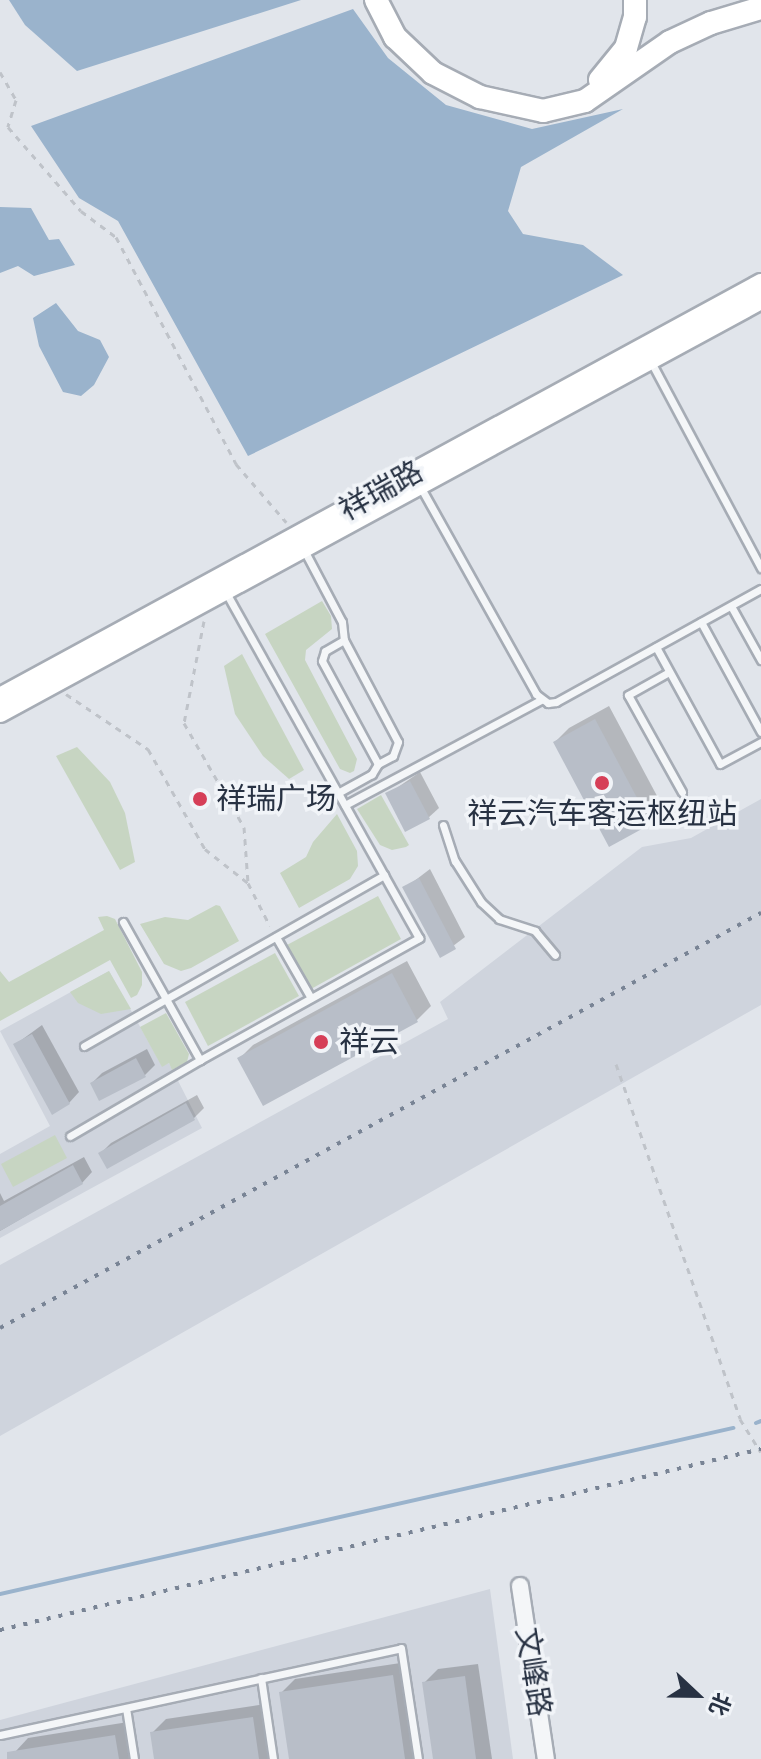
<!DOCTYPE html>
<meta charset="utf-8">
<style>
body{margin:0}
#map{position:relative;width:761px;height:1759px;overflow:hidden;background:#e1e5eb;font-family:Figtree,"Noto Sans SC",sans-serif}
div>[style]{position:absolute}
.built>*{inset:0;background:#cfd4dd}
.green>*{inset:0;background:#c7d5c2}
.water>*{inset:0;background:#9ab3cc}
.shadow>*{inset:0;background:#0003}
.stream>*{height:4px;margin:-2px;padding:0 2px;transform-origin:2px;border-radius:2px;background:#9ab3cc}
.building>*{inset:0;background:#b8bec8}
.path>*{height:3px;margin-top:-1.5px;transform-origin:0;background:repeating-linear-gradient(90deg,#bfc3c9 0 6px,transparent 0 12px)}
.roads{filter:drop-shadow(2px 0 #a6acb5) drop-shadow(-2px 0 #a6acb5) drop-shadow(0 2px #a6acb5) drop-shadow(0 -2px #a6acb5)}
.service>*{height:7px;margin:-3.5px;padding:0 3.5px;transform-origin:3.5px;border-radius:3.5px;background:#f4f6f8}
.tertiary>*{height:16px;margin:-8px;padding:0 8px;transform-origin:8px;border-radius:8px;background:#f4f6f8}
.secondary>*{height:18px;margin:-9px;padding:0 9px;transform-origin:9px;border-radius:9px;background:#fff}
.trunk>*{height:22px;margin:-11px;padding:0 11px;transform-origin:11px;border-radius:11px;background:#fff}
.rail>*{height:4px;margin-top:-2px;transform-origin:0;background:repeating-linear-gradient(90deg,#798495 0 4px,transparent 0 12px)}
.dots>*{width:22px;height:22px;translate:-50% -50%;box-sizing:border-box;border:4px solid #f1f4f8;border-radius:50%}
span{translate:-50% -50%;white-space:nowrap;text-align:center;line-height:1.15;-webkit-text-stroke:7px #f1f4f8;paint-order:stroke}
.street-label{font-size:30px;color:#283243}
.poi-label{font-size:30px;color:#283243}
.left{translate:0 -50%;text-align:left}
.north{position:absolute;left:657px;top:1655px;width:80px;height:80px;-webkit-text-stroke:6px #f1f4f8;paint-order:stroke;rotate:112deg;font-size:22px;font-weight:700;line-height:32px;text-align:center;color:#283243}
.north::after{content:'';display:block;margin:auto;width:28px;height:36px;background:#283243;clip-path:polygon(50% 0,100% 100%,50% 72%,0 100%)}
</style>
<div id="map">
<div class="built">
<i style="clip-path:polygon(761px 799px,761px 1005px,0 1436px,0 1265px,448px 1019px,440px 1002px,642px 847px,691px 838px)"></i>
<i style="clip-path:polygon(109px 971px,162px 1066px,169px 1063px,202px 1128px,0 1238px,0 1154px,50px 1126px,0 1031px)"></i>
<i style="clip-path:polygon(490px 1589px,513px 1759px,0 1759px,0 1720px)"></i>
</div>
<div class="green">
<i style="clip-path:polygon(322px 601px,331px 616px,332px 629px,306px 650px,305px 660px,357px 759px,354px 771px,350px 773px,340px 769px,265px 634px)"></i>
<i style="clip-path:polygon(242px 654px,304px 770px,289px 779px,263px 756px,235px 714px,224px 666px)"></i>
<i style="clip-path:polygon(77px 747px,110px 782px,125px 813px,135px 862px,120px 870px,56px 756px)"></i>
<i style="clip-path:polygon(381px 795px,409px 845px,406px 847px,392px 850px,380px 845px,357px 809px)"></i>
<i style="clip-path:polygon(337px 814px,357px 851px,358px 866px,350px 879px,299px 908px,280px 873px,306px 857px,313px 842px)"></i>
<i style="clip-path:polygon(378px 896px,401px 939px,311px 989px,287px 945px)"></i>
<i style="clip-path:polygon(216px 905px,220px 906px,239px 941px,191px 968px,181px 971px,164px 964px,140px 924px,165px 917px,188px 920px)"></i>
<i style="clip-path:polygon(107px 916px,115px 919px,142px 972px,142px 985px,137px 995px,131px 998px,110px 960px,0 1021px,0 971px,9px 982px,104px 930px,98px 917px)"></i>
<i style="clip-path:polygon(275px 953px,299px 996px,208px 1046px,185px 1002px)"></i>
<i style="clip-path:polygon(109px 971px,131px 1009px,101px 1014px,78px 1003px,70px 992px)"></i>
<i style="clip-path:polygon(166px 1013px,189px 1054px,187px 1062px,172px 1070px,169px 1063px,162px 1067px,140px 1027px)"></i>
<i style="clip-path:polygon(55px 1135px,67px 1158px,13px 1187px,1px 1164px)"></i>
</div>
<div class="water">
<i style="clip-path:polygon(9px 0,301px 0,77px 71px,25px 25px)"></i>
<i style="clip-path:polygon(353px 9px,388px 58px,446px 105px,532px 129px,623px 109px,521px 167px,508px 211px,523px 234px,583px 245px,623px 275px,248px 456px,118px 221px,79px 198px,31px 126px)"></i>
<i style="clip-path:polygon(0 207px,31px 208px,49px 240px,59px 239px,75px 265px,34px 276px,18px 266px,0 273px)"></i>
<i style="clip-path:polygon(56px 303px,78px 331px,100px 340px,109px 357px,94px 385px,81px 396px,63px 392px,39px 346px,33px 318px)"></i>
</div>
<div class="shadow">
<i style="clip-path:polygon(609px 706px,664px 809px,650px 822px,555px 742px,569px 728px)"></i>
<i style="clip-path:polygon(420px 772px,439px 808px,428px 818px,388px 794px)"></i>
<i style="clip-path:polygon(430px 869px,465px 937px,441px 955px,405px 888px)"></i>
<i style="clip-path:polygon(407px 961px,431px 1006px,417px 1020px,264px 1104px,239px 1059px,253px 1045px)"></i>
<i style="clip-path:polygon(42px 1025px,79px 1092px,69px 1103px,16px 1044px)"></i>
<i style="clip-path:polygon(147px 1049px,155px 1065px,145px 1075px,92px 1083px,102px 1073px)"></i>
<i style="clip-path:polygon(197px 1095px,204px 1108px,194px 1118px,101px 1153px,111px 1143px)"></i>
<i style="clip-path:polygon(84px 1157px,92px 1172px,82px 1183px,0 1231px,0 1193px,4px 1201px)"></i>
<i style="clip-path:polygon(407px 1662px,420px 1759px,291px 1759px,281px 1693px,295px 1679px)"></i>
<i style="clip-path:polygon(478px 1664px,492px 1759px,436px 1759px,424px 1683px,438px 1669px)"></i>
<i style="clip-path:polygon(266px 1704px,274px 1759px,156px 1759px,152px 1733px,166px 1719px)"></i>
<i style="clip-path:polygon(128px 1722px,134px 1759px,16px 1759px,15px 1752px,28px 1738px)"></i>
</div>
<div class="stream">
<i style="left:756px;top:1423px;width:5px;rotate:-22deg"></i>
<i style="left:0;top:1594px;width:752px;rotate:-12.76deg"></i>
</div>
<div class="building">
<i style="clip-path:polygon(595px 719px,651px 824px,609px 847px,553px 742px)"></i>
<i style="clip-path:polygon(410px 781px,430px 819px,405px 832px,385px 793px)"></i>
<i style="clip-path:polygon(419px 878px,456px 949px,440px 958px,402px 887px)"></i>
<i style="clip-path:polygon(392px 973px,418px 1022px,263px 1106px,237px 1058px)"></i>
<i style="clip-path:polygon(32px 1034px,70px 1104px,52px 1115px,13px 1044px)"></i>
<i style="clip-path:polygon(136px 1058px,146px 1077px,99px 1101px,90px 1083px)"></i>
<i style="clip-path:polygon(186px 1103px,195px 1120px,107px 1169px,98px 1153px)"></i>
<i style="clip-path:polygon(73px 1165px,83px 1184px,0 1231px,0 1206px)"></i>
<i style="clip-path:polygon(393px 1675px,405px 1759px,289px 1759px,279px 1692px)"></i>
<i style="clip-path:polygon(465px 1676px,476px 1759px,433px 1759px,422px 1682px)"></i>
<i style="clip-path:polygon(253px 1717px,259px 1759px,154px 1759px,150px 1732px)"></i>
<i style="clip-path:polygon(115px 1735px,119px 1759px,7px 1759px,7px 1752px)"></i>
</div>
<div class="path">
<i style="left:0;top:72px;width:32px;rotate:60deg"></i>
<i style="left:16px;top:100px;width:28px;rotate:107deg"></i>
<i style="left:8px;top:127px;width:111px;rotate:49deg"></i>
<i style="left:81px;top:211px;width:44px;rotate:36.6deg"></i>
<i style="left:116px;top:237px;width:257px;rotate:62.1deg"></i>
<i style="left:236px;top:464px;width:77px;rotate:49.2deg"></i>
<i style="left:204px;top:621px;width:104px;rotate:101.1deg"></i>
<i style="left:184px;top:723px;width:120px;rotate:60deg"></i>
<i style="left:244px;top:827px;width:56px;rotate:85.9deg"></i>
<i style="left:66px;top:694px;width:99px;rotate:33.9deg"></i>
<i style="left:148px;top:749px;width:115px;rotate:60.3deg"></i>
<i style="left:205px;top:849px;width:55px;rotate:38.3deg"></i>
<i style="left:248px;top:883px;width:48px;rotate:62.9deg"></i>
<i style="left:616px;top:1064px;width:376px;rotate:70.7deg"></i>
<i style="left:740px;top:1419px;width:39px;rotate:58deg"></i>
</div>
<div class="roads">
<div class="service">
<i style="left:650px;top:360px;width:236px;rotate:61.9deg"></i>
<i style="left:421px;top:488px;width:236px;rotate:60.8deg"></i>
<i style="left:536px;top:694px;width:15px;rotate:37deg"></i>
<i style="left:548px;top:703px;width:8px;rotate:-7deg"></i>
<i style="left:556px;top:702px;width:234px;rotate:-28.9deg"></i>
<i style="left:304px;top:550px;width:81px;rotate:62.2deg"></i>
<i style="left:342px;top:622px;width:18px;rotate:84deg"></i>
<i style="left:344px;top:640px;width:115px;rotate:62.1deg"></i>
<i style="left:398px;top:742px;width:15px;rotate:110deg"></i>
<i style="left:393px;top:756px;width:17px;rotate:152deg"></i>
<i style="left:378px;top:764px;width:12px;rotate:121deg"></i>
<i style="left:372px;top:774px;width:39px;rotate:151deg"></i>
<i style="left:731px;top:606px;width:62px;rotate:60.9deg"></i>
<i style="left:701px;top:622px;width:125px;rotate:61.4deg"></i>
<i style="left:344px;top:640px;width:22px;rotate:150deg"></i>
<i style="left:325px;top:651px;width:10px;rotate:107deg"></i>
<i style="left:322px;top:661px;width:117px;rotate:61.5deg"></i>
<i style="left:656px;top:647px;width:133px;rotate:61.3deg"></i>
<i style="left:720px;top:764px;width:47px;rotate:-28.2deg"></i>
<i style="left:669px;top:672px;width:47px;rotate:150.7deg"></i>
<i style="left:628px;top:695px;width:111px;rotate:60.9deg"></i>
<i style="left:345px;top:805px;width:222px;rotate:-28.2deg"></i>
<i style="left:443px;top:825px;width:38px;rotate:72deg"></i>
<i style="left:455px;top:861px;width:49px;rotate:57.6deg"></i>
<i style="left:481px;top:902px;width:25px;rotate:43deg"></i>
<i style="left:499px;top:919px;width:38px;rotate:18deg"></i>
<i style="left:535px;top:931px;width:31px;rotate:50deg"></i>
<i style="left:123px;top:922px;width:88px;rotate:60.8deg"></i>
<i style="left:166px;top:999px;width:251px;rotate:-29.6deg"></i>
<i style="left:276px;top:937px;width:70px;rotate:60.2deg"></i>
<i style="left:84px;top:1046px;width:95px;rotate:-29.8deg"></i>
<i style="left:166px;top:999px;width:70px;rotate:60.9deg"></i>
<i style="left:200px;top:1060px;width:251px;rotate:-29.1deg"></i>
<i style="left:419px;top:938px;width:396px;rotate:-119.2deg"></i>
<i style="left:70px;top:1136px;width:151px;rotate:-30.3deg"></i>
<i style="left:261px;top:1678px;width:82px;rotate:81.6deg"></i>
<i style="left:126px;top:1708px;width:52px;rotate:81.1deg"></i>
<i style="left:0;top:1735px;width:410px;rotate:-12.2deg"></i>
<i style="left:401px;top:1648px;width:112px;rotate:81.3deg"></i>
</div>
<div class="tertiary">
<i style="left:520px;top:1586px;width:175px;rotate:81.5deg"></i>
</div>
<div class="secondary">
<i style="left:0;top:697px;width:866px;rotate:-28.55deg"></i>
<i style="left:0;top:713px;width:866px;rotate:-28.49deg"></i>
</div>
<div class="trunk">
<i style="left:376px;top:0;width:42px;rotate:62.8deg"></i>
<i style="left:395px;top:37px;width:52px;rotate:43.5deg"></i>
<i style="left:433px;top:73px;width:53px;rotate:27.1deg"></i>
<i style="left:480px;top:97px;width:65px;rotate:12.5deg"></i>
<i style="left:543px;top:111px;width:43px;rotate:-13.4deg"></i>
<i style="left:585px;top:101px;width:103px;rotate:-34.8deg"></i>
<i style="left:670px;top:42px;width:45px;rotate:-24.9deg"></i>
<i style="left:711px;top:23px;width:52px;rotate:-16.7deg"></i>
<i style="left:600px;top:80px;width:41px;rotate:-50.9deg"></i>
<i style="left:626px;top:48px;width:32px;rotate:-74deg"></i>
<i style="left:635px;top:17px;width:17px;rotate:-90deg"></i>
</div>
</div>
<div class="rail">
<i style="left:0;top:1328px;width:867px;rotate:-28.61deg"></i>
<i style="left:0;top:1630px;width:782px;rotate:-13.38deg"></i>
</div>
<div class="dots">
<i style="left:602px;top:783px;background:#d63f58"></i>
<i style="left:200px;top:799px;background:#d63f58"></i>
<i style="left:321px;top:1042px;background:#d63f58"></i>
</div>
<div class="street-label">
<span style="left:381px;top:491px;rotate:-29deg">祥瑞路</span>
<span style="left:533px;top:1672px;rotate:81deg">文峰路</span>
</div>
<div class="poi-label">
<span class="left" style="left:216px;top:799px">祥瑞广场</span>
<span style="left:602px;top:814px">祥云汽车客运枢纽站</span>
<span class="left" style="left:339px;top:1042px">祥云</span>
</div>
<div class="north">北</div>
</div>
